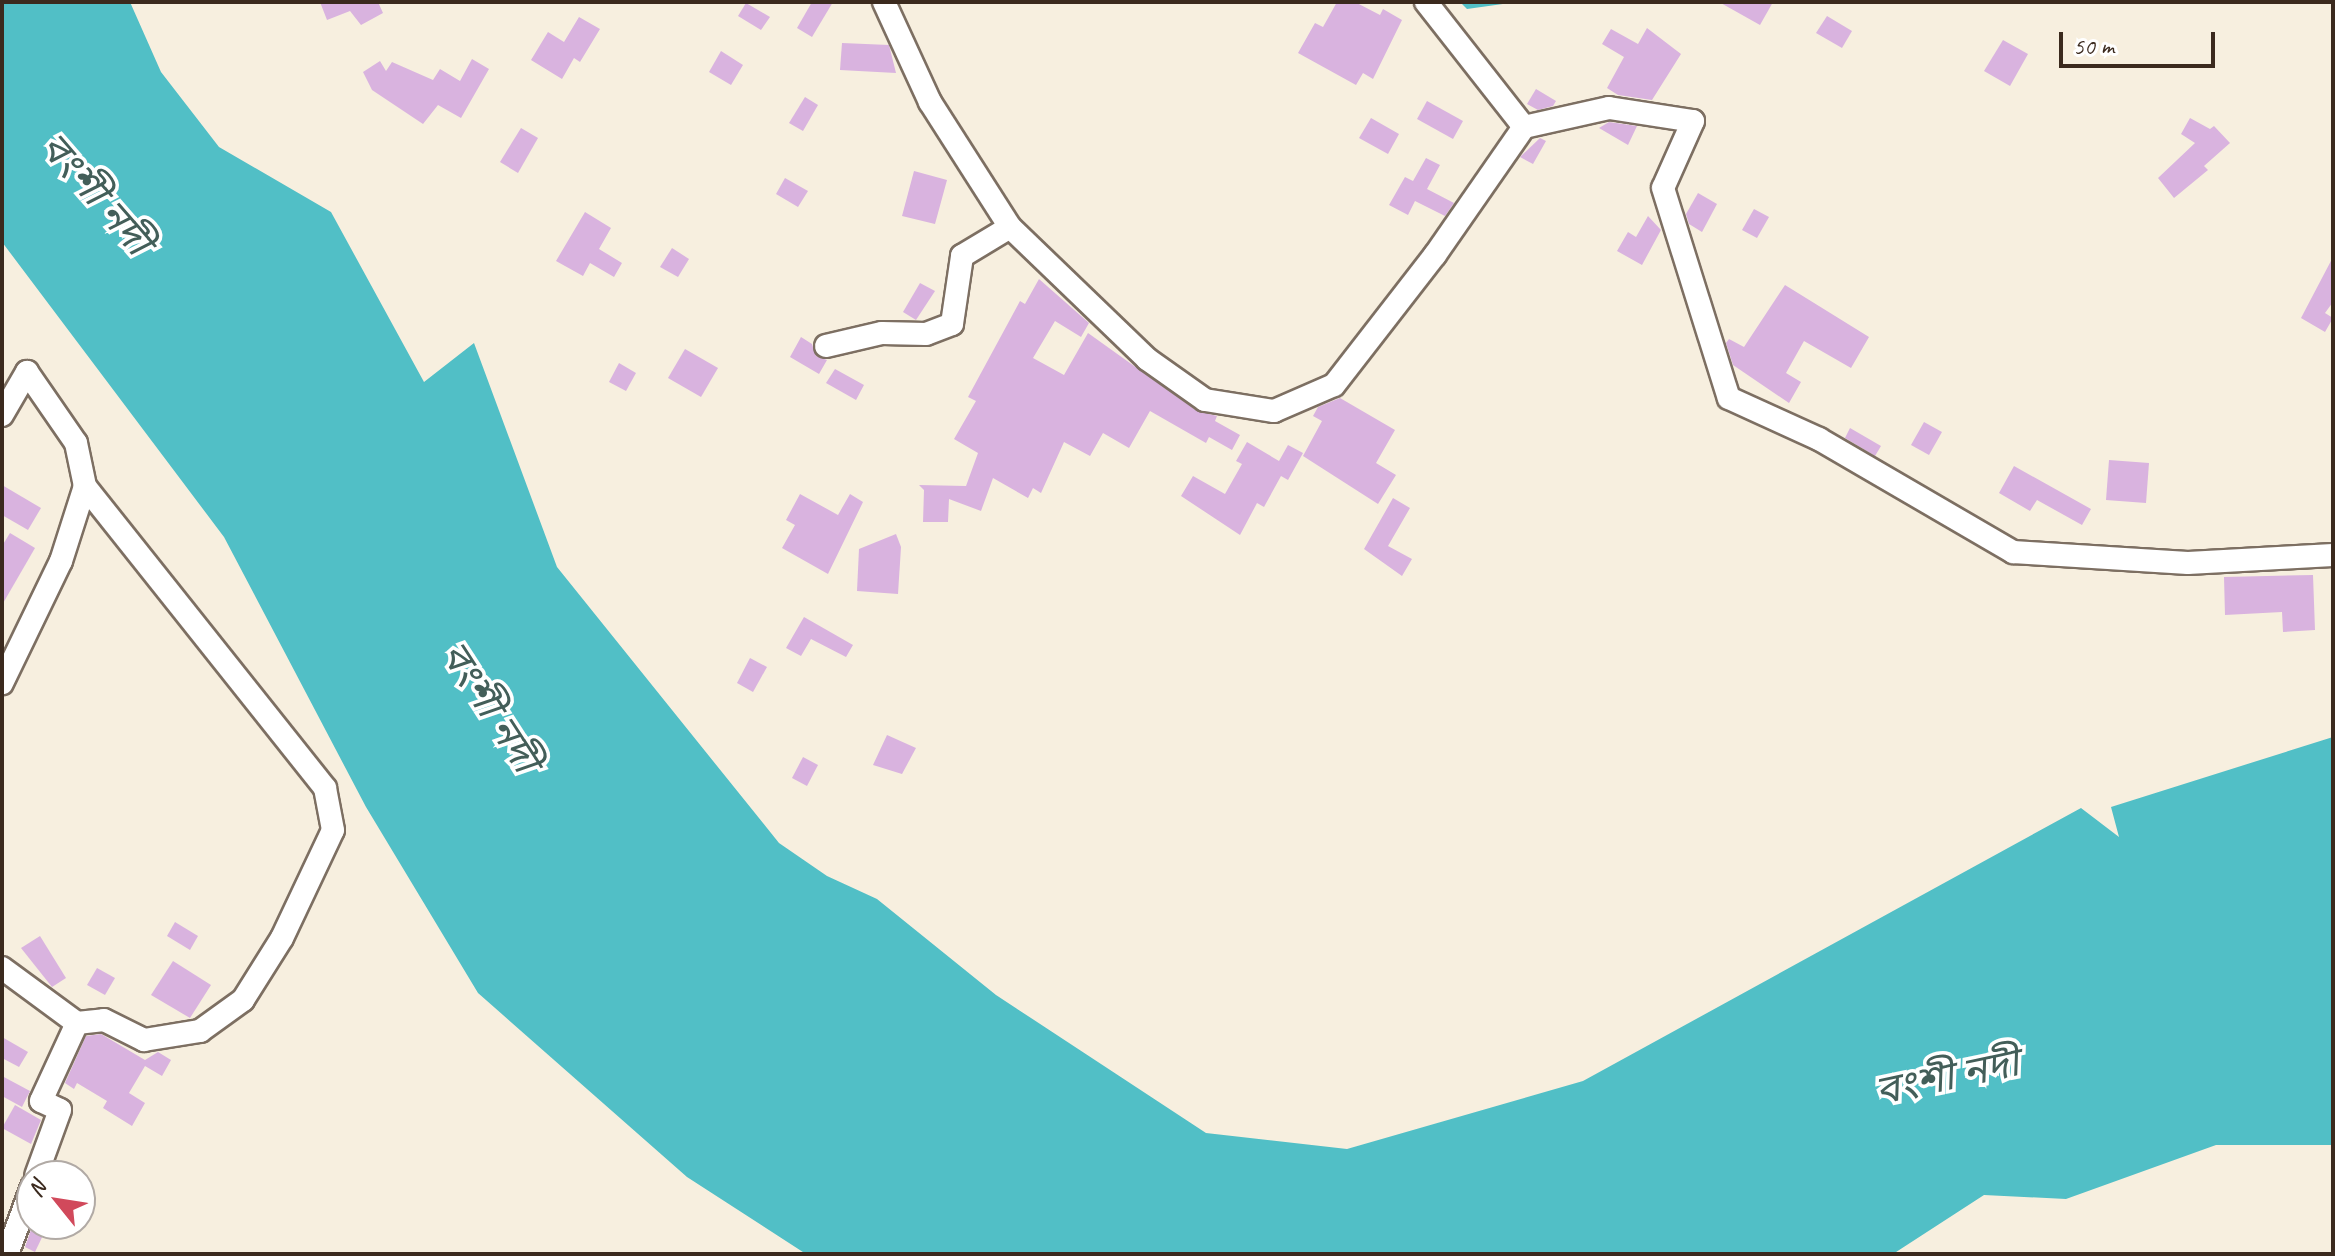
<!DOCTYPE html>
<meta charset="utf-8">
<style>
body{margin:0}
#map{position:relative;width:2335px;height:1256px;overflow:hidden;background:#f7efdf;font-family:Caveat,"Noto Sans Bengali",sans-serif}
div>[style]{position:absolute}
.water>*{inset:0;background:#51bfc6}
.building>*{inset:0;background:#d9b3df}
.roads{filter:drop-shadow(2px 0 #7d6f62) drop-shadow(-2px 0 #7d6f62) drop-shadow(0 2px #7d6f62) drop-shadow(0 -2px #7d6f62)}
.minor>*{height:22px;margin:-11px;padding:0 11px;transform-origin:11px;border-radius:11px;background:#fff}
span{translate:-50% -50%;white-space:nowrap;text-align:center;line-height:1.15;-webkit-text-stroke:7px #fff;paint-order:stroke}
.water-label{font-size:40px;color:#435e59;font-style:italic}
.frame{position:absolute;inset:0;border:4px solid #3b2a1e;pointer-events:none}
.north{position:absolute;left:16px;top:1160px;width:80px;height:80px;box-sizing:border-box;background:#fff;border:2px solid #b1aaa5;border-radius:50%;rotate:300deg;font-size:22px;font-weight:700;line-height:32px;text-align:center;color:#3b2a1e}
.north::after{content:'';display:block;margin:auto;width:28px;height:36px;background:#d1495b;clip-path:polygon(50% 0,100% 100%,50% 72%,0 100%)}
.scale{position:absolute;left:2059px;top:32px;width:156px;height:36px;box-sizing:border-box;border:4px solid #3b2a1e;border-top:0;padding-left:10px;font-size:24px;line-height:28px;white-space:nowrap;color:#3b2a1e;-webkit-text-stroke:6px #fff;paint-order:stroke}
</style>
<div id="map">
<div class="water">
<i style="clip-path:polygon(2px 2px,130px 2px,161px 72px,219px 147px,331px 212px,424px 382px,474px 343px,557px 567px,779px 843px,827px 876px,877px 899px,996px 995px,1206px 1133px,1347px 1149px,1583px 1081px,2081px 808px,2119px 837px,2111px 807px,2333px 737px,2333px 1145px,2216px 1145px,2066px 1199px,1984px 1195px,1893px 1254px,806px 1254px,687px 1177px,478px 993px,366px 807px,224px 537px,2px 242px)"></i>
<i style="clip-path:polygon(1460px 2px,1517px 2px,1467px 9px)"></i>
</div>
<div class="building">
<i style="clip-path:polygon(320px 2px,378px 2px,383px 13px,361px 25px,350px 11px,327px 20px)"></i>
<i style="clip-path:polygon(812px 2px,833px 2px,812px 37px,797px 28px)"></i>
<i style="clip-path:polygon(1337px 2px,1355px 2px,1380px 15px,1383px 9px,1402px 20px,1373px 79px,1363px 73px,1356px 85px,1298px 53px,1315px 23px,1323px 27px)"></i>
<i style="clip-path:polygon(1719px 2px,1773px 2px,1760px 25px)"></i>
<i style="clip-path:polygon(746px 3px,770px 17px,761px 30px,738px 16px)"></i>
<i style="clip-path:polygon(1827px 16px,1852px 31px,1842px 48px,1816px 33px)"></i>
<i style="clip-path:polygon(579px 17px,600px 29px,580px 62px,574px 58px,562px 79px,531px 60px,548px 32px,564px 42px)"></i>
<i style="clip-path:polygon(1647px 28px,1681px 54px,1652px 100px,1618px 95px,1607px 88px,1624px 57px,1602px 44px,1611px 29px,1638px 44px)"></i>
<i style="clip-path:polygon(2003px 40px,2028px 54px,2010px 86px,1984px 71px)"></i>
<i style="clip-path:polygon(842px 43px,889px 45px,896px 73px,840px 70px)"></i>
<i style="clip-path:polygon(721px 51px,743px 65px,731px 85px,709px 72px)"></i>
<i style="clip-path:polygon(472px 59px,489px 69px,461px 118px,438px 105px,423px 124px,372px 90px,363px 72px,380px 61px,386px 71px,392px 62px,433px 80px,440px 69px,460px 81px)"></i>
<i style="clip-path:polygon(1536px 89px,1556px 101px,1553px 106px,1538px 110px,1527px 104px)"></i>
<i style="clip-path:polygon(805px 97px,818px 105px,803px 131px,789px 123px)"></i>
<i style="clip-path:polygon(1427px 101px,1463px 121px,1453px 139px,1417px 119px)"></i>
<i style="clip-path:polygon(1371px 118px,1399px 134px,1388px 154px,1359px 138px)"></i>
<i style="clip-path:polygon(2190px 118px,2210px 129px,2214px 126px,2230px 143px,2204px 166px,2208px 170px,2174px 198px,2158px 178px,2195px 143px,2181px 134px)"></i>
<i style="clip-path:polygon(1609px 122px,1637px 126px,1628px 145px,1599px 128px)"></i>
<i style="clip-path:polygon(521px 128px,538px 138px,518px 173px,500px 162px)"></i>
<i style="clip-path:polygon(1540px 138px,1546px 141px,1533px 164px,1520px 157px)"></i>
<i style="clip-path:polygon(1426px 158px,1440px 165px,1427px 189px,1454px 203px,1445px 216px,1415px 201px,1408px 215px,1389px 205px,1405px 177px,1413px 181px)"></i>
<i style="clip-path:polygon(914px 171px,947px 180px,935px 224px,902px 216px)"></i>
<i style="clip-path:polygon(785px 178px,808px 191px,798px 207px,776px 194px)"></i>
<i style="clip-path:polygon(1698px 193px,1717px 204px,1702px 232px,1689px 224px,1686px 214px)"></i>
<i style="clip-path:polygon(1754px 209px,1769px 217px,1757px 238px,1742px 230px)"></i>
<i style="clip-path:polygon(585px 212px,611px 228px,599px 249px,622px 263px,614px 277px,590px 263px,583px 276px,556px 261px)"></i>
<i style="clip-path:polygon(1648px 216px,1661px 230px,1642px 265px,1617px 251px,1628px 232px,1636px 237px)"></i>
<i style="clip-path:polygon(672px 248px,689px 259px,678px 277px,660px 267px)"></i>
<i style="clip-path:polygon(2333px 257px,2333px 302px,2325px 313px,2333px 318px,2325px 332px,2301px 318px)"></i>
<i style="clip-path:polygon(1039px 279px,1089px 323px,1081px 337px,1055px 321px,1033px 358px,1064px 375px,1088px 333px,1197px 411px,1217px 416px,1215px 421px,1240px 435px,1232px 450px,1209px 437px,1206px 443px,1150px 411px,1129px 448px,1103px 433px,1090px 456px,1064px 442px,1041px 493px,1033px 488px,1028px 498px,993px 478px,981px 511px,949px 499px,948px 522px,923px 522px,924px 490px,919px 485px,966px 486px,978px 453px,954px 439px,976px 401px,968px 397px,1020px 301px,1025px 304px)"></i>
<i style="clip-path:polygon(920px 283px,935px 291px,916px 320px,903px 312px)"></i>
<i style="clip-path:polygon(1785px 285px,1869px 337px,1851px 368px,1804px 341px,1786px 373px,1801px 382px,1789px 403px,1733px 365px,1726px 343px,1729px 339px,1744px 347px)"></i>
<i style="clip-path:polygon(801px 337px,812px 344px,816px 356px,827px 360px,819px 374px,790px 357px)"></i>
<i style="clip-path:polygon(685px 349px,718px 368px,701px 397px,668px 378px)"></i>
<i style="clip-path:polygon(619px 363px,636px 373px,626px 391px,609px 382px)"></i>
<i style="clip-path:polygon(835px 369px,864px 385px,856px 400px,826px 383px)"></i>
<i style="clip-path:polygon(1340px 398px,1395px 430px,1376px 463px,1396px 475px,1378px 504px,1303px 456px,1322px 421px,1313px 416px,1318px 407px)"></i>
<i style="clip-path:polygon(1924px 422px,1942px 432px,1929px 455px,1911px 445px)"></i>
<i style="clip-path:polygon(1850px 428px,1881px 446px,1875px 456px,1845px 438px)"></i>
<i style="clip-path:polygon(1247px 442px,1279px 461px,1288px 445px,1303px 453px,1288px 480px,1281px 476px,1264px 507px,1257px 503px,1240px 535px,1181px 496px,1193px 476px,1225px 494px,1242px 464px,1236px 461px)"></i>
<i style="clip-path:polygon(2109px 460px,2149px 463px,2146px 503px,2106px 500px)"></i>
<i style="clip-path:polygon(2014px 466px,2091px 509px,2082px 525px,2037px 500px,2030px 511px,1999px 493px)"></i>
<i style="clip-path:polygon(2px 485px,41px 508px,28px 530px,2px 515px)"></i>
<i style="clip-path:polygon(800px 494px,838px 515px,850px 494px,863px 502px,828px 574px,782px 548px,795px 525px,786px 520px)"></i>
<i style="clip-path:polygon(1393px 498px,1410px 508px,1388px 546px,1412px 559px,1402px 576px,1364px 549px)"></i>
<i style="clip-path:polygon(10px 533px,35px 548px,2px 605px,2px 546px)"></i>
<i style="clip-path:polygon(896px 534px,901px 547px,898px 594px,857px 591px,859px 549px)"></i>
<i style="clip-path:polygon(2313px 575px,2315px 630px,2283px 632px,2282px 612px,2225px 615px,2224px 577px)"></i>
<i style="clip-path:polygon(804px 617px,853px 645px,846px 657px,811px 639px,801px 656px,786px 648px)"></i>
<i style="clip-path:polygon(750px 658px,767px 667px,753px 692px,737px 683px)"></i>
<i style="clip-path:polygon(887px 735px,916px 748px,902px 774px,873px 765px)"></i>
<i style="clip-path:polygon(803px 757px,818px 765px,807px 786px,792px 778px)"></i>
<i style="clip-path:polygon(175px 922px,198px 936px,190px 950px,167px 936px)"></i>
<i style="clip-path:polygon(40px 936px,66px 978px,52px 987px,21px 948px)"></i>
<i style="clip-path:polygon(173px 961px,211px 985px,190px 1018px,151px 995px)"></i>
<i style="clip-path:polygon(97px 968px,115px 978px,105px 995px,87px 985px)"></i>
<i style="clip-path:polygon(101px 1034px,145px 1060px,158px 1052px,171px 1060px,162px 1076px,145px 1066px,129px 1093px,145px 1103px,132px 1126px,103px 1108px,107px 1101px,77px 1083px,74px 1089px,65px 1083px,86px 1036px)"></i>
<i style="clip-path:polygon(2px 1037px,28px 1052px,19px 1067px,2px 1058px)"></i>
<i style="clip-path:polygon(2px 1076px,30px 1091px,22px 1107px,2px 1096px)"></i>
<i style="clip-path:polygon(15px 1105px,41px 1120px,31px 1144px,2px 1128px)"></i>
<i style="clip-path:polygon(33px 1224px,46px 1229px,35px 1252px,25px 1247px)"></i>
</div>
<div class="roads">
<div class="minor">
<i style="left:884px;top:2px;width:110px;rotate:65.3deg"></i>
<i style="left:930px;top:102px;width:148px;rotate:57.4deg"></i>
<i style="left:1010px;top:227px;width:190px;rotate:43.9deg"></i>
<i style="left:1147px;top:359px;width:71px;rotate:35.3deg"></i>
<i style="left:1205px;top:400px;width:70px;rotate:9.1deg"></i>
<i style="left:1274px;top:411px;width:65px;rotate:-23.4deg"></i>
<i style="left:1334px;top:385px;width:165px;rotate:-52.2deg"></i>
<i style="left:1435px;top:255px;width:156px;rotate:-55.2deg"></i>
<i style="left:1524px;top:127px;width:87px;rotate:-12.6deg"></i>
<i style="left:1609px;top:108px;width:85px;rotate:8.8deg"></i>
<i style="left:1693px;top:121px;width:73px;rotate:114.1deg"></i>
<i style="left:1663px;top:188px;width:220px;rotate:72.6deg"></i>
<i style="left:1729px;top:398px;width:99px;rotate:24.5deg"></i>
<i style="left:1819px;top:439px;width:225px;rotate:30.2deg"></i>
<i style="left:2013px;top:552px;width:175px;rotate:3.6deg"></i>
<i style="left:2188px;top:563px;width:145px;rotate:-3.2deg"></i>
<i style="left:1426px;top:2px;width:159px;rotate:51.9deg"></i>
<i style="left:826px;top:346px;width:57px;rotate:-13.1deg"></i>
<i style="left:882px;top:333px;width:44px;rotate:1.3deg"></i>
<i style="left:926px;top:334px;width:28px;rotate:-21deg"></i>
<i style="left:952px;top:324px;width:69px;rotate:-81.6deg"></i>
<i style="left:962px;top:256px;width:56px;rotate:-31.1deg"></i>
<i style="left:2px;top:415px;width:50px;rotate:-59.8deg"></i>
<i style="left:27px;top:372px;width:86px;rotate:55.4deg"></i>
<i style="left:76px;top:443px;width:44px;rotate:78.2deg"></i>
<i style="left:85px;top:486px;width:79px;rotate:107.7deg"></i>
<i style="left:61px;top:561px;width:136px;rotate:115.8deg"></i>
<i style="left:2px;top:968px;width:93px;rotate:36.3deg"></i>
<i style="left:77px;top:1023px;width:86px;rotate:114.8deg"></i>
<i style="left:41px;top:1101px;width:21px;rotate:25deg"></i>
<i style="left:60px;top:1110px;width:70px;rotate:110deg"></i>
<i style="left:77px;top:1023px;width:27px;rotate:-6deg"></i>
<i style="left:104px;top:1020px;width:45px;rotate:26.6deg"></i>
<i style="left:144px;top:1040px;width:57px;rotate:-9.1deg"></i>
<i style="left:200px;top:1031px;width:53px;rotate:-35.8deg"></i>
<i style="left:243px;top:1000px;width:73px;rotate:-57.8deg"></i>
<i style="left:282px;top:938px;width:119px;rotate:-64.7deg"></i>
<i style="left:333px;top:830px;width:43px;rotate:-100.8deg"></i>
<i style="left:325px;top:788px;width:386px;rotate:-128.5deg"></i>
<i style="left:7px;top:1254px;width:72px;rotate:-69.5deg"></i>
</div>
</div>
<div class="water-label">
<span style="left:96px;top:194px;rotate:49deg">বংশী নদী</span>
<span style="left:490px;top:707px;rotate:57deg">বংশী নদী</span>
<span style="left:1947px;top:1077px;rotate:-12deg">বংশী নদী</span>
</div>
<div class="frame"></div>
<div class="north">N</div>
<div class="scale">50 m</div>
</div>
